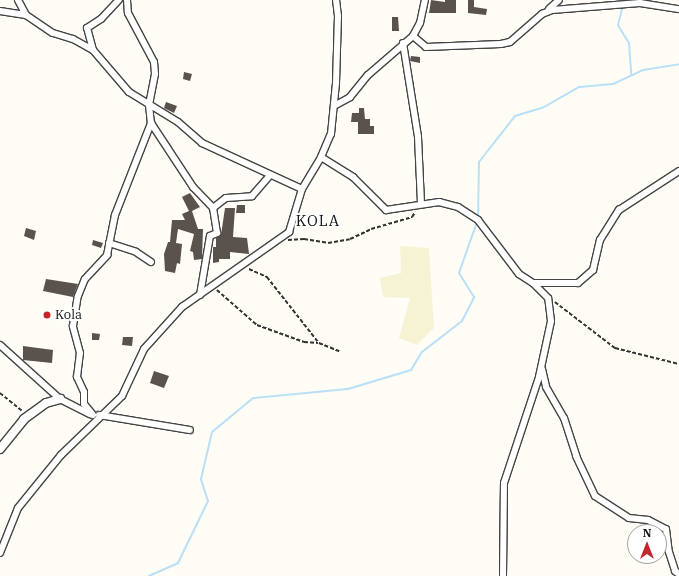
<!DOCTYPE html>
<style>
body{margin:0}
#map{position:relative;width:679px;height:576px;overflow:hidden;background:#fffdf5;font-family:"IBM Plex Serif",serif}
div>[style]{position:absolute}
.farmland>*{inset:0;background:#f6f3d4}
.stream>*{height:2px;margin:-1px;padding:0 1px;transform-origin:1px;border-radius:1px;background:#b9e0f7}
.building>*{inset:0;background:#5a524d}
.path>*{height:1.5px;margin-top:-0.75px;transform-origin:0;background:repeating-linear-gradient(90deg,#333 0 4px,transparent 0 6px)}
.roads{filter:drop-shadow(1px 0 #444) drop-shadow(-1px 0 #444) drop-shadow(0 1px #444) drop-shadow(0 -1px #444)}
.minor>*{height:6px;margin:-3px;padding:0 3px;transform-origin:3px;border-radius:3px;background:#fff}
.tertiary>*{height:8px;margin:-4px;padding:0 4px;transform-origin:4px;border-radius:4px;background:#fff}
.dots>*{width:11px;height:11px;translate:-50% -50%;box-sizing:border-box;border:2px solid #fff;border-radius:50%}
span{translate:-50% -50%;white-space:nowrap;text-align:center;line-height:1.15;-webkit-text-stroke:4px #fff;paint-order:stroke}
.poi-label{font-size:13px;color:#111}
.left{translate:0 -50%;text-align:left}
.quarter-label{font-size:15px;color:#111;letter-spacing:1px}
.north{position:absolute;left:627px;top:524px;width:40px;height:40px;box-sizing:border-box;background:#fff;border:1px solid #a0a0a0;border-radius:50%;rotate:0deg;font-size:11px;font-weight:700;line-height:16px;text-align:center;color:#111}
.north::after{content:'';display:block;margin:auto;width:14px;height:18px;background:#c4262e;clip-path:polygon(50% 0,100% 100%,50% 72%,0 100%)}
</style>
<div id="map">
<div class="farmland">
<i style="clip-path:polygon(400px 246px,429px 248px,434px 328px,417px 345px,399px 338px,410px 298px,383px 297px,380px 278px,401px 273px)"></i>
</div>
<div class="stream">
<i style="left:623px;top:5px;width:21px;rotate:104deg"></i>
<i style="left:618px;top:25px;width:21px;rotate:59deg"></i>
<i style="left:629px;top:43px;width:32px;rotate:86deg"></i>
<i style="left:478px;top:218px;width:56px;rotate:-89deg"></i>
<i style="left:479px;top:162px;width:58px;rotate:-52deg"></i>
<i style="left:515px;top:116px;width:30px;rotate:-17deg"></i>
<i style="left:544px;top:107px;width:40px;rotate:-29.7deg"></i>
<i style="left:579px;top:87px;width:34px;rotate:-5deg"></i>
<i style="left:613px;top:84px;width:33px;rotate:-25deg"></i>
<i style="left:643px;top:70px;width:36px;rotate:-9deg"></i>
<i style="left:149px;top:576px;width:32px;rotate:-24deg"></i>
<i style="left:178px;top:563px;width:69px;rotate:-64.2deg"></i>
<i style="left:208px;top:501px;width:23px;rotate:-108deg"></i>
<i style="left:201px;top:479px;width:48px;rotate:-76.8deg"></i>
<i style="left:212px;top:432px;width:53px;rotate:-39.7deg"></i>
<i style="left:253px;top:398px;width:95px;rotate:-5.4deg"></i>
<i style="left:348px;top:389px;width:66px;rotate:-16.8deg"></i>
<i style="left:411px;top:370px;width:21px;rotate:-59deg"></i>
<i style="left:422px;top:352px;width:51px;rotate:-37.8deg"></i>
<i style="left:462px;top:321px;width:27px;rotate:-63deg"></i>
<i style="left:474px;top:297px;width:28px;rotate:-122deg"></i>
<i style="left:459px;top:273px;width:54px;rotate:-70.6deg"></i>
</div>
<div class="building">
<i style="clip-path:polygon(431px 0,445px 2px,445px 0,456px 0,456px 13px,429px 13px)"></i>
<i style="clip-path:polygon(468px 0,474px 0,474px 7px,487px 9px,486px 15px,468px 13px)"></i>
<i style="clip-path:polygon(392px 17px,398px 17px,399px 31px,392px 31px)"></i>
<i style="clip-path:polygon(411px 56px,420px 57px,420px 63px,410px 61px)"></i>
<i style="clip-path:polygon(184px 72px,192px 74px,190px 81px,183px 79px)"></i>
<i style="clip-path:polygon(166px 102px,177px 106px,174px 113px,164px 108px)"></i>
<i style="clip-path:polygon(359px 108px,364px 108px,365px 119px,370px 119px,370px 126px,374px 126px,374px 134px,358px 134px,358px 122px,351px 122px,352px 113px,359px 113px)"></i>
<i style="clip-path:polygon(190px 193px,200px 207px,192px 211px,198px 229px,203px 229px,202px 259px,194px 260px,193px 252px,190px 251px,194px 234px,178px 229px,176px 243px,182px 244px,180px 264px,177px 263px,175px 273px,165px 271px,164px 254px,168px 242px,170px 242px,172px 220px,185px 220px,182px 214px,189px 211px,182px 197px)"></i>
<i style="clip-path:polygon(237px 205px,245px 205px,245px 213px,236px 213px)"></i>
<i style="clip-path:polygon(225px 208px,235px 208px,233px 237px,247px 238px,249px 254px,230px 252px,230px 259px,219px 259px,219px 262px,213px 263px,213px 247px,216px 247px,216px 238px,221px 235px)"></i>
<i style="clip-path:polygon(26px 228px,36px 231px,34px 240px,24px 236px)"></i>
<i style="clip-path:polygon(93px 240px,103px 243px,101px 248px,92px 245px)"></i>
<i style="clip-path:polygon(46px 279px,78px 284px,73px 297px,43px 291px)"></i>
<i style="clip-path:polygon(92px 333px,100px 334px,99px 340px,92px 340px)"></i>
<i style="clip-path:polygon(123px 337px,133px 337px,132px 346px,122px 345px)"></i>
<i style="clip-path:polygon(23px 346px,53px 350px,52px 363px,23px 360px)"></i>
<i style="clip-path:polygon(154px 371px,169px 376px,164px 388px,150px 383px)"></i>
</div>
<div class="path">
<i style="left:288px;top:240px;width:16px;rotate:-4deg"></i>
<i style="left:304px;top:239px;width:24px;rotate:9deg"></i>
<i style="left:328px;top:243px;width:22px;rotate:-10deg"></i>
<i style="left:350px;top:239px;width:23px;rotate:-25deg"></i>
<i style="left:371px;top:229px;width:43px;rotate:-16.3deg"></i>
<i style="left:412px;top:217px;width:6px;rotate:-59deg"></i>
<i style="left:249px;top:269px;width:20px;rotate:24deg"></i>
<i style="left:267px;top:277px;width:84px;rotate:51.8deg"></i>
<i style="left:319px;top:343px;width:22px;rotate:22deg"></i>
<i style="left:217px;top:290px;width:53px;rotate:41.2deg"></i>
<i style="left:257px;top:325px;width:50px;rotate:19.9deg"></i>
<i style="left:304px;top:342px;width:14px;rotate:4deg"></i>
<i style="left:555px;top:302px;width:76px;rotate:37.5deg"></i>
<i style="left:615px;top:348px;width:66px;rotate:14deg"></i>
<i style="left:0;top:393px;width:28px;rotate:39deg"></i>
</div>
<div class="roads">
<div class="minor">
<i style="left:18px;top:0;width:17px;rotate:62deg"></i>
<i style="left:127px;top:0;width:13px;rotate:86deg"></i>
<i style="left:128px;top:13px;width:55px;rotate:62deg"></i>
<i style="left:154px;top:62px;width:12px;rotate:85deg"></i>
<i style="left:155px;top:74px;width:32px;rotate:101deg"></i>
<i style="left:149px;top:105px;width:18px;rotate:84deg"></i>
<i style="left:151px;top:123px;width:77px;rotate:56.7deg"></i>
<i style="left:193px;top:187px;width:29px;rotate:46deg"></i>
<i style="left:549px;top:9px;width:13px;rotate:-42deg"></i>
<i style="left:0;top:11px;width:26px;rotate:9deg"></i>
<i style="left:26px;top:15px;width:32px;rotate:34deg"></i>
<i style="left:53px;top:33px;width:21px;rotate:17deg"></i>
<i style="left:73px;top:39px;width:23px;rotate:29deg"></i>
<i style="left:93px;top:50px;width:55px;rotate:49.4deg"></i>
<i style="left:129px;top:92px;width:57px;rotate:31.5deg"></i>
<i style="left:178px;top:122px;width:32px;rotate:41deg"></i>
<i style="left:202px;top:143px;width:110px;rotate:24.7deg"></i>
<i style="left:413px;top:36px;width:17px;rotate:40deg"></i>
<i style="left:426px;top:47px;width:75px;rotate:-2.3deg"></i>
<i style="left:501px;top:44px;width:9px;rotate:-13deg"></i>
<i style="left:510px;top:42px;width:43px;rotate:-41.2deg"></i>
<i style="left:542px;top:14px;width:11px;rotate:-22deg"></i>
<i style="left:552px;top:10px;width:88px;rotate:-4.5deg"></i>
<i style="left:640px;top:3px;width:39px;rotate:9deg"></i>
<i style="left:403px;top:43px;width:95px;rotate:80.9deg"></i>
<i style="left:418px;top:137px;width:66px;rotate:87.4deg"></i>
<i style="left:93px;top:50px;width:23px;rotate:-105deg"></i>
<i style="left:87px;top:28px;width:17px;rotate:-33deg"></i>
<i style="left:101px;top:19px;width:26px;rotate:-47deg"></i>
<i style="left:334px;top:106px;width:18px;rotate:-29deg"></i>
<i style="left:350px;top:97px;width:28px;rotate:-51deg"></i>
<i style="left:368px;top:75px;width:60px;rotate:-40.9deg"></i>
<i style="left:413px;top:36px;width:15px;rotate:-62deg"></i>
<i style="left:420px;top:23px;width:24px;rotate:-78deg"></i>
<i style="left:321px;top:157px;width:38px;rotate:32deg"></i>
<i style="left:353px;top:177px;width:47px;rotate:45deg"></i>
<i style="left:386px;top:210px;width:54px;rotate:-8.6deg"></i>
<i style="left:439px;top:202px;width:20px;rotate:15deg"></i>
<i style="left:458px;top:207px;width:24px;rotate:33deg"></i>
<i style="left:478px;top:220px;width:68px;rotate:52.8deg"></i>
<i style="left:519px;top:274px;width:17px;rotate:33deg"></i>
<i style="left:533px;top:283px;width:45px"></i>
<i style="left:578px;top:283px;width:20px;rotate:-41deg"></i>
<i style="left:593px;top:270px;width:31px;rotate:-77deg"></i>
<i style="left:600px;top:240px;width:36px;rotate:-58deg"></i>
<i style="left:619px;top:210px;width:72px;rotate:-33deg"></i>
<i style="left:109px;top:243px;width:28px;rotate:18deg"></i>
<i style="left:136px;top:252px;width:18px;rotate:34deg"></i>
<i style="left:200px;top:295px;width:60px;rotate:-80.4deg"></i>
<i style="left:210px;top:236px;width:8px;rotate:-23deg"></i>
<i style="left:217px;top:233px;width:25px;rotate:-99deg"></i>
<i style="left:213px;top:208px;width:16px;rotate:-38deg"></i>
<i style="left:226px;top:198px;width:26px;rotate:-4deg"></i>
<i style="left:252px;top:196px;width:28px;rotate:-49deg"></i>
<i style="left:0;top:345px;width:81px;rotate:42deg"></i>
<i style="left:60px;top:399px;width:34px;rotate:27deg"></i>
<i style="left:542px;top:369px;width:18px;rotate:77deg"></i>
<i style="left:546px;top:387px;width:36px;rotate:60deg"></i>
<i style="left:564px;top:418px;width:40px;rotate:72deg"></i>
<i style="left:576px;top:456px;width:44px;rotate:64.6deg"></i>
<i style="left:595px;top:496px;width:40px;rotate:32.9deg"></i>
<i style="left:629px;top:518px;width:19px;rotate:6deg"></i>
<i style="left:648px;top:520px;width:20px;rotate:27deg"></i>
<i style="left:666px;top:529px;width:23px;rotate:83deg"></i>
<i style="left:669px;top:552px;width:20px;rotate:72deg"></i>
<i style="left:675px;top:571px;width:5px;rotate:37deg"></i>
<i style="left:93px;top:415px;width:14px;rotate:-129deg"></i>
<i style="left:84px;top:404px;width:12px;rotate:-90deg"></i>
<i style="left:84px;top:392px;width:17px;rotate:-115deg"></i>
<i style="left:77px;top:377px;width:24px;rotate:-83deg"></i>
<i style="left:80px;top:353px;width:28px;rotate:-105deg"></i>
<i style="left:73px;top:326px;width:30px;rotate:-81deg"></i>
<i style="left:78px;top:296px;width:18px;rotate:-68deg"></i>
<i style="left:85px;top:279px;width:33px;rotate:-47deg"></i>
<i style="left:107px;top:255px;width:41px;rotate:-78.7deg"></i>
<i style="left:115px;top:215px;width:99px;rotate:-68.6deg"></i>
<i style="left:99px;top:415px;width:92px;rotate:9.4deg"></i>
<i style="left:0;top:553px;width:48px;rotate:-68.2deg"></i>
<i style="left:18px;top:508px;width:68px;rotate:-50.9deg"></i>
<i style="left:61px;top:455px;width:85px;rotate:-44deg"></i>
<i style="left:122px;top:396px;width:52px;rotate:-64.9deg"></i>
<i style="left:144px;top:349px;width:57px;rotate:-47.9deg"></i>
<i style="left:182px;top:307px;width:131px;rotate:-35deg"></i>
<i style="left:289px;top:232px;width:45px;rotate:-73.2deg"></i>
<i style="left:302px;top:189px;width:37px;rotate:-59deg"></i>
<i style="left:321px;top:157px;width:25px;rotate:-67deg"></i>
<i style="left:331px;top:134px;width:51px;rotate:-84.4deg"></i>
<i style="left:336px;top:83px;width:67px;rotate:-88.3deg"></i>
<i style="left:338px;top:16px;width:16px;rotate:-97deg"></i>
<i style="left:503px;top:576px;width:93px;rotate:-89.4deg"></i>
<i style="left:504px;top:483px;width:112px;rotate:-71.7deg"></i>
<i style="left:539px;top:377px;width:57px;rotate:-77.9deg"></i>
<i style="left:551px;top:321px;width:23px;rotate:-97deg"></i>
<i style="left:548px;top:298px;width:21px;rotate:-135deg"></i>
</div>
<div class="tertiary">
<i style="left:0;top:449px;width:38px;rotate:-51deg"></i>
<i style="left:24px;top:419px;width:27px;rotate:-36deg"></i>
<i style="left:46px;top:403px;width:15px;rotate:-16deg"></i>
</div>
</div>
<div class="dots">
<i style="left:47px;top:315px;background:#c4262e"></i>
</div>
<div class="poi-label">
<span class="left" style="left:55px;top:315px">Kola</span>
</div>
<div class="quarter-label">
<span style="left:318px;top:221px">KOLA</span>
</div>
<div class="north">N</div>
</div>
